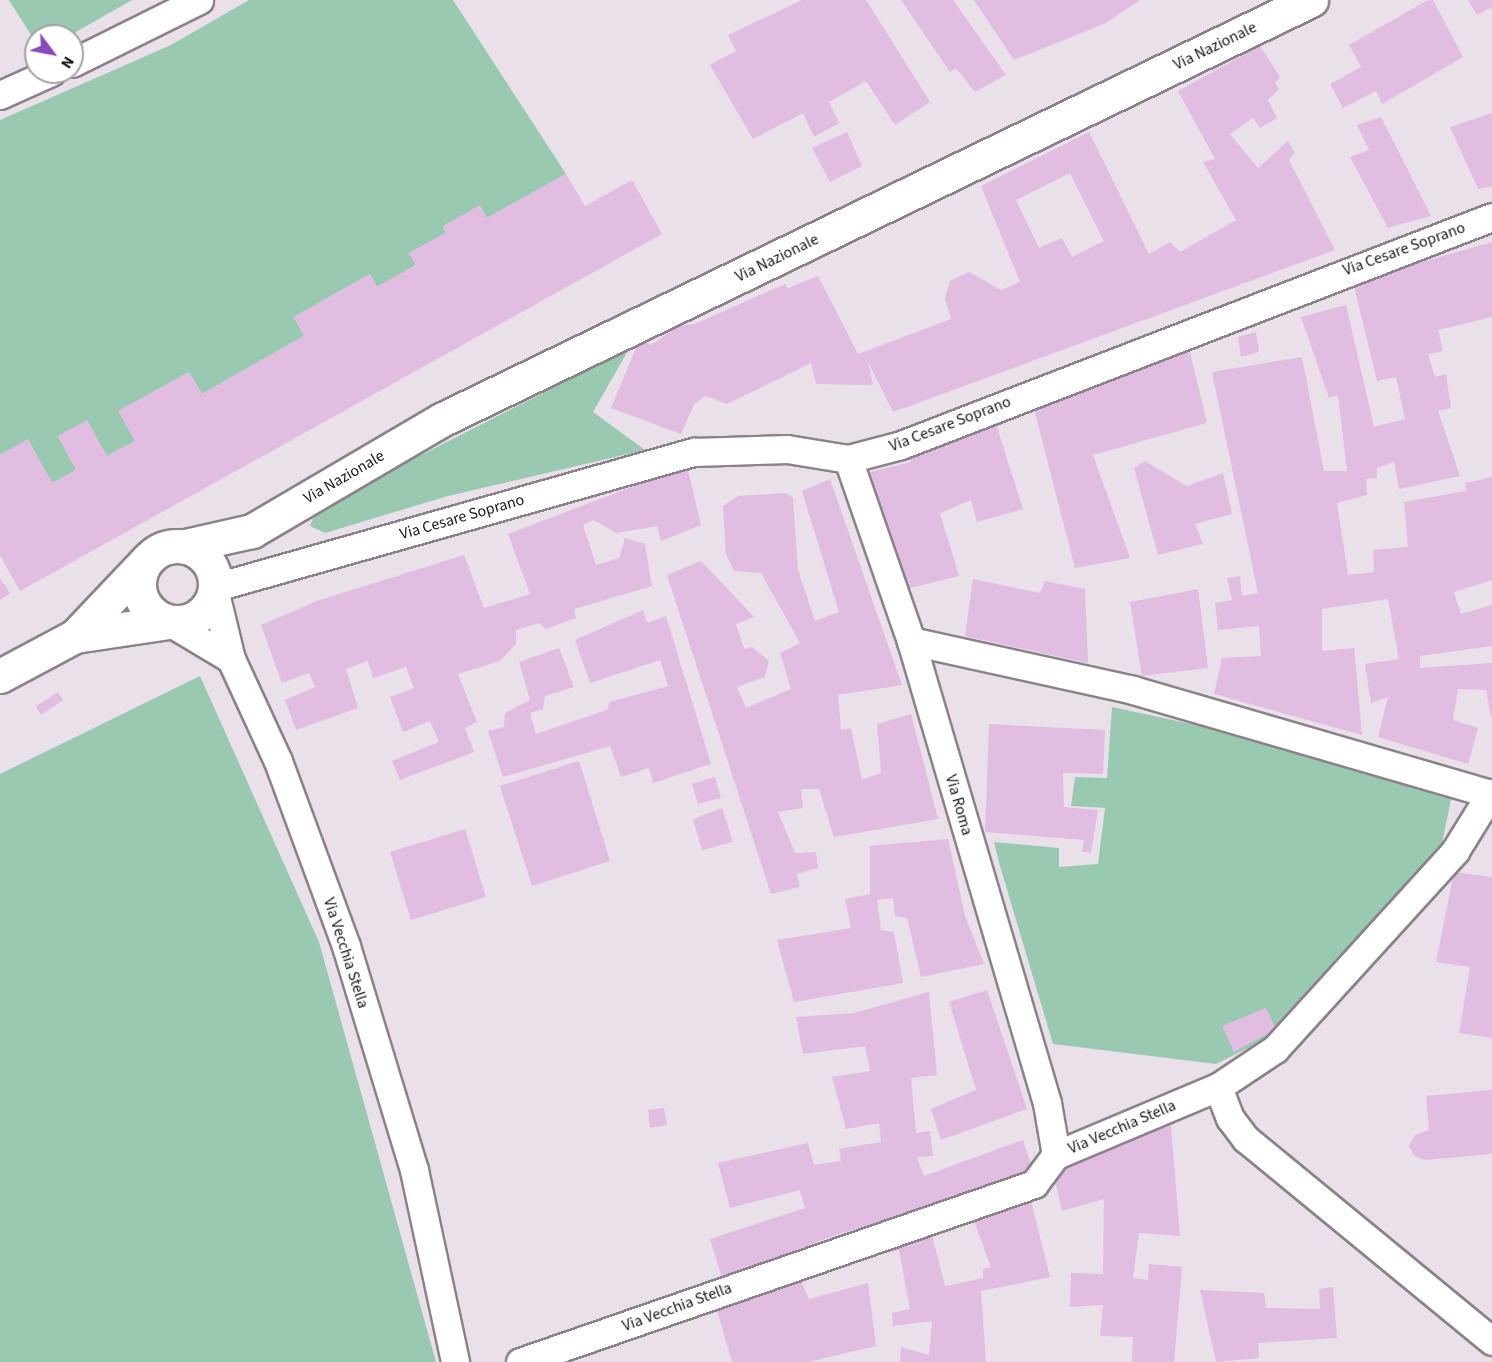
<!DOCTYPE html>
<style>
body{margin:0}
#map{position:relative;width:1492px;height:1362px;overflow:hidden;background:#e9e0e9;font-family:"Source Sans 3",sans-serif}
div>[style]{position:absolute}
.green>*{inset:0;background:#9ac9b2}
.building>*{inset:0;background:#e1bde1}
.roads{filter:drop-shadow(2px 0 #8b828a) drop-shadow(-2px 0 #8b828a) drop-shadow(0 2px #8b828a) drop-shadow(0 -2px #8b828a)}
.minor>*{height:27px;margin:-13.5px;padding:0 13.5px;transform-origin:13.5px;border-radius:13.5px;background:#fff}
.secondary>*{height:33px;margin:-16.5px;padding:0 16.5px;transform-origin:16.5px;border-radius:16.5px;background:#fff}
.secondary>.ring{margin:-16.5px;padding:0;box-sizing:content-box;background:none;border:33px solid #fff;border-radius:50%}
span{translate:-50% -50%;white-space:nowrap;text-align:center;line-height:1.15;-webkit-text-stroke:4.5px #fff;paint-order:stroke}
.street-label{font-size:16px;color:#181518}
.north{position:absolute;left:24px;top:24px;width:60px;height:60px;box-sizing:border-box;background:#fff;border:2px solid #a3a1a3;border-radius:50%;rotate:122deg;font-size:16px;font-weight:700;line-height:24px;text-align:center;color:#181518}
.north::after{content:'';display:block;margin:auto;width:21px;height:27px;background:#8a4abf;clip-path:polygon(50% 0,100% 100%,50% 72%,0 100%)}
</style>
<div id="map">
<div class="green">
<i style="clip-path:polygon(9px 0,132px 0,69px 36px,36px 36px,36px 43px)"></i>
<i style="clip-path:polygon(249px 0,453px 0,566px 174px,487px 218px,480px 206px,443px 226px,446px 233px,409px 253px,416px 265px,377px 287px,370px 274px,294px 317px,304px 336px,202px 394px,189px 372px,119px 411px,135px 441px,107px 456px,58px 436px,76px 470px,52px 483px,28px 440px,0 455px,0 120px,171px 45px)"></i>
<i style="clip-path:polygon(629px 349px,593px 412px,645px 450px,448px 496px,325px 533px,310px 526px,317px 508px)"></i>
<i style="clip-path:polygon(200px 676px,319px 942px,436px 1362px,0 1362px,0 774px)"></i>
<i style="clip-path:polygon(1112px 707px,1243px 735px,1452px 795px,1441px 848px,1260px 1042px,1216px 1064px,1053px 1044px,1000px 866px,994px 842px,1059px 848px,1059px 867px,1098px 864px,1105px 808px,1071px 806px,1075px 777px,1107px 778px)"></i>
</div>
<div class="building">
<i style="clip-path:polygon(802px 0,866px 0,930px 102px,895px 125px,866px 81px,829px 102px,839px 123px,814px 137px,803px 113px,753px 139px,710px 65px,736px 51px,728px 35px)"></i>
<i style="clip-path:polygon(901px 0,953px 0,1006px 75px,975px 92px,956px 68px,950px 72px)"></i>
<i style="clip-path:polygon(974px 0,1140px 0,1106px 23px,1014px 60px)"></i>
<i style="clip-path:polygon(1428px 0,1433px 0,1463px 57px,1382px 104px,1376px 91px,1343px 108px,1330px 84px,1361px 67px,1349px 45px)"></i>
<i style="clip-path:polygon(1468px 0,1492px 0,1492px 7px,1477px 15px)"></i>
<i style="clip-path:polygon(evenodd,1260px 46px,1280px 77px,1275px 83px,1279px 89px,1268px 100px,1277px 118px,1260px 128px,1253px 118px,1230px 134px,1258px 168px,1288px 141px,1295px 153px,1289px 160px,1335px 250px,893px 412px,868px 362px,873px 385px,816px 384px,811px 363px,727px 404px,706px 396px,694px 404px,681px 434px,611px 408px,640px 338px,651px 345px,678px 326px,695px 324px,785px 284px,788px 288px,818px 276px,858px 354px,951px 319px,945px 298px,950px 281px,969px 272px,1001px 290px,1020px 282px,981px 186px,1089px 132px,1149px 254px,1170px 242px,1180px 252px,1236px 220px,1203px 162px,1215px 159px,1178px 91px,1260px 46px,1070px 173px,1104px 241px,1072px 257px,1062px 238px,1039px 248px,1016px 200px,1070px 173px)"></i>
<i style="clip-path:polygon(1492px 113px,1492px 186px,1478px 189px,1450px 127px)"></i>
<i style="clip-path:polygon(1381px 117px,1431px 216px,1388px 228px,1350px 157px,1369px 150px,1357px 125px)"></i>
<i style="clip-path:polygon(847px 132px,862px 166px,830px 182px,812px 148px)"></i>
<i style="clip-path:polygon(566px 174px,585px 206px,632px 180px,662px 234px,20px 591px,0 555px,0 455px,28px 439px,52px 483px,76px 470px,58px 436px,87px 420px,107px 456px,135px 441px,118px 411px,189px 372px,202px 394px,304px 336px,294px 317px,370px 274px,377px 287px,416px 265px,409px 253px,446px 233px,443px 226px,480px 205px,487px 218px)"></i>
<i style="clip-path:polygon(1492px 242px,1492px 317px,1438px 330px,1443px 351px,1428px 354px,1435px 377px,1446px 374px,1451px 408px,1438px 411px,1460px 476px,1399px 489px,1394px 462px,1377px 468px,1377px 478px,1366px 479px,1367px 495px,1337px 503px,1348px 575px,1374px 572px,1373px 550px,1408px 547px,1404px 502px,1466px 491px,1465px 483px,1492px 477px,1492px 580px,1454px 592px,1461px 614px,1492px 605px,1492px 646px,1420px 656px,1420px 668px,1492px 663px,1492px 722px,1486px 690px,1458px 689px,1453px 720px,1478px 728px,1468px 764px,1378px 737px,1388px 697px,1371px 703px,1365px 664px,1399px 659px,1388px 599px,1322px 609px,1322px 651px,1354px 648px,1362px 735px,1214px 694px,1222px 658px,1261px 656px,1259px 626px,1218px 630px,1215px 603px,1232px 600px,1227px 578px,1240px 576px,1242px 596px,1258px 593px,1212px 372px,1302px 357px,1324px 471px,1347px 471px,1338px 395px,1329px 398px,1301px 317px,1346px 305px,1374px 427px,1405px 419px,1396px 377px,1377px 381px,1353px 282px)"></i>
<i style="clip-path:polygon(1256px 332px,1259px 352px,1241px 357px,1238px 337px)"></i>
<i style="clip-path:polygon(1188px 344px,1207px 423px,1093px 455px,1130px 558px,1075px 568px,1031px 397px)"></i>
<i style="clip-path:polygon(995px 421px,1023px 509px,977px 522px,971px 500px,940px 513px,959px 576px,901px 590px,863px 474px,911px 462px,910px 454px)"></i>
<i style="clip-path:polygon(1145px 461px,1187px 486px,1223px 473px,1232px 514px,1195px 524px,1203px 544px,1158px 555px,1134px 468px)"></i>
<i style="clip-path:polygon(687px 466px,701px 525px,661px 541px,657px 526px,617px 533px,593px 520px,583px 525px,596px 565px,619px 558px,625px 538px,645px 544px,652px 586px,574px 609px,576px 618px,546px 629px,539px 623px,516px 630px,516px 644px,500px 661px,458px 674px,477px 722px,465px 728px,474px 752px,400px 780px,392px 761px,439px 742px,430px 721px,403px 732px,390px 697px,414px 688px,406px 667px,373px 678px,368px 661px,346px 669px,358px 708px,296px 730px,285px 700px,315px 687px,309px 673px,282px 683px,261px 625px,317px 601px,464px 555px,484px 608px,530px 594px,508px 534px)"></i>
<i style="clip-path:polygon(830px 479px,902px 685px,838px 695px,841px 730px,851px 728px,862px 780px,881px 773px,877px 724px,911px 714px,938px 819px,834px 837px,819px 789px,801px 789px,803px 808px,778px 812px,795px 853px,816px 852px,818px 868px,797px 874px,800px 887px,771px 894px,667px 575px,701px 561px,754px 617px,736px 624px,744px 649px,752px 647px,769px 661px,765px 677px,737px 687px,746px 708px,791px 689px,780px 653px,800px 643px,761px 573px,734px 571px,726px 554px,723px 506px,738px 496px,787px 493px,793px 498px,798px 570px,815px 621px,839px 612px,802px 491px)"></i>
<i style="clip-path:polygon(0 578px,10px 593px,0 600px)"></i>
<i style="clip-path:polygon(973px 579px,1040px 593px,1045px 581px,1085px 589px,1088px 663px,965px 636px)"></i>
<i style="clip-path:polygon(1198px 589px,1208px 668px,1142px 676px,1130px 602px)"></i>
<i style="clip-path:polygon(643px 610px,647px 623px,666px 616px,711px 764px,653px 783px,649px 768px,621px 777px,610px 746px,503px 777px,488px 731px,504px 727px,505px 713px,530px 700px,519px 662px,559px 648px,574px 687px,545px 696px,543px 709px,530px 713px,536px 734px,607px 710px,610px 702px,668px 686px,660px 660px,590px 683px,575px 640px)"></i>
<i style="clip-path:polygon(58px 692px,63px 700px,41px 715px,36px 706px)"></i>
<i style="clip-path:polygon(989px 724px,1105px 730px,1103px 774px,1063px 773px,1064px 807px,1098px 810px,1091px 853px,1082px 852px,1084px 840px,985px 832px)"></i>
<i style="clip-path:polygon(579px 761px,610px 861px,532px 886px,500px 786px)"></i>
<i style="clip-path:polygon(715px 777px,721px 798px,698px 804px,692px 784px)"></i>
<i style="clip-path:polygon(722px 808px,733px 842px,702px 850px,693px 819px)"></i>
<i style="clip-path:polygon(465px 829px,486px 897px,411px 920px,390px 852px)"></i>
<i style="clip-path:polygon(948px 839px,965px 916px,984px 964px,921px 977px,907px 918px,895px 916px,893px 898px,877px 900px,881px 930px,894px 932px,903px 983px,794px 1002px,777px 940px,851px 928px,845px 899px,870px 894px,870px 846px)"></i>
<i style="clip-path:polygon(1454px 872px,1492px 877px,1492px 1038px,1459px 1033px,1470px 967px,1436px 962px)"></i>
<i style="clip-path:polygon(987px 990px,1027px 1109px,941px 1140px,931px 1109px,976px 1090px,949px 1002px)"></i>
<i style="clip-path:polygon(929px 992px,937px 1075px,911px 1078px,916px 1133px,930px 1131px,933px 1156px,917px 1157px,924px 1176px,1023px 1140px,1031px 1164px,1023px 1177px,833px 1236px,722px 1278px,710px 1239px,805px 1208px,800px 1190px,730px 1208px,718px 1163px,808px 1143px,814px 1165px,841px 1161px,839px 1149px,881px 1142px,879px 1123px,846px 1129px,832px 1077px,870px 1071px,865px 1046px,803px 1054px,796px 1017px,854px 1013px)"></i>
<i style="clip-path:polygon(1266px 1008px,1276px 1029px,1234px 1052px,1222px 1026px)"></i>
<i style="clip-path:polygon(1492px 1090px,1492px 1154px,1424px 1160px,1414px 1156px,1409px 1146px,1415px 1135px,1429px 1130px,1426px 1096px)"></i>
<i style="clip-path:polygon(664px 1108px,667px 1125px,650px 1128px,648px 1110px)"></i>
<i style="clip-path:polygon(1171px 1125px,1180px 1236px,1139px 1233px,1133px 1278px,1148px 1280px,1149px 1264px,1182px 1267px,1174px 1362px,1132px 1362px,1133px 1337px,1100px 1336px,1103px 1305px,1070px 1307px,1071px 1273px,1103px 1274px,1104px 1199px,1062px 1211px,1052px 1168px)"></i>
<i style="clip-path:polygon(1029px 1193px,1050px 1277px,981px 1291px,986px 1362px,900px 1362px,901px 1347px,929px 1355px,932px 1321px,893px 1326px,892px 1313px,910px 1309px,899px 1250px,876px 1255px,875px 1244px,930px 1228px,945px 1286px,983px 1278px,983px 1269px,991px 1267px,970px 1211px)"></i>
<i style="clip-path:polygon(800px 1279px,809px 1299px,868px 1283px,876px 1346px,808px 1362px,732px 1362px,714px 1300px)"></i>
<i style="clip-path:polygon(1333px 1287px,1337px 1338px,1258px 1343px,1259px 1358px,1216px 1362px,1200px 1290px,1264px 1293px,1266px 1308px,1320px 1309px,1319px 1289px)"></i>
</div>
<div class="roads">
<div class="minor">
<i style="left:72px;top:63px;width:142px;rotate:-26.4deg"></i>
<i style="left:0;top:95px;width:56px;rotate:-24.3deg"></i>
<i style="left:848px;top:459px;width:193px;rotate:70.9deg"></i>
<i style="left:911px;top:641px;width:482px;rotate:73.6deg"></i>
<i style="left:1047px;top:1103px;width:53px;rotate:80.2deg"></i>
<i style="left:216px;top:587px;width:497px;rotate:-15.8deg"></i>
<i style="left:694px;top:452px;width:93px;rotate:-1.8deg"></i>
<i style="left:787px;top:449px;width:62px;rotate:9.3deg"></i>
<i style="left:848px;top:459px;width:55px;rotate:-14.8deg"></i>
<i style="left:901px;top:445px;width:633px;rotate:-21.1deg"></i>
<i style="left:215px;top:593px;width:68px;rotate:76.4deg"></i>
<i style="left:231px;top:659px;width:112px;rotate:65.3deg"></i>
<i style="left:278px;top:761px;width:197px;rotate:69.8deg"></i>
<i style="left:346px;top:946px;width:234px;rotate:73.1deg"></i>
<i style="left:414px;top:1170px;width:196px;rotate:77.9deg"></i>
<i style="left:169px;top:622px;width:72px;rotate:30.8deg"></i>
<i style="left:911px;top:641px;width:227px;rotate:12.4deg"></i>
<i style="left:1133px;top:690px;width:374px;rotate:16.2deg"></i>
<i style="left:1218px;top:1087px;width:33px;rotate:69deg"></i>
<i style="left:1230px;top:1118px;width:26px;rotate:53deg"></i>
<i style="left:1246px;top:1139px;width:318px;rotate:39.4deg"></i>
<i style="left:520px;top:1362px;width:544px;rotate:-19.1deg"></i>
<i style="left:1034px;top:1184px;width:36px;rotate:-53deg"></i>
<i style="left:1056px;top:1155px;width:176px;rotate:-22.8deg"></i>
<i style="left:1218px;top:1087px;width:69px;rotate:-33.7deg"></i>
<i style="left:1275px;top:1049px;width:268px;rotate:-47.7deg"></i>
<i style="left:1455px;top:851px;width:68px;rotate:-58.2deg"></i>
</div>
<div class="secondary">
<i class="ring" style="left:139px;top:546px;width:43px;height:43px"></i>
<i style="left:185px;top:546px;width:69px;rotate:-12.6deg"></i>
<i style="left:252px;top:531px;width:221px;rotate:-30.4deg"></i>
<i style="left:443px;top:419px;width:964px;rotate:-25.77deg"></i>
<i style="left:75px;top:636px;width:95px;rotate:-8.5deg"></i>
<i style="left:0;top:676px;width:85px;rotate:-28.1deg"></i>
<i style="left:75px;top:636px;width:105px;rotate:-46.5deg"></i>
</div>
</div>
<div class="street-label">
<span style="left:1215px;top:46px;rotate:-26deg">Via Nazionale</span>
<span style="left:1404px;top:249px;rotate:-20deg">Via Cesare Soprano</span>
<span style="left:777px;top:258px;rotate:-26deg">Via Nazionale</span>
<span style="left:950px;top:424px;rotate:-21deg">Via Cesare Soprano</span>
<span style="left:344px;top:477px;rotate:-30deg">Via Nazionale</span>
<span style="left:462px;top:517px;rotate:-16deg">Via Cesare Soprano</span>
<span style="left:959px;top:805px;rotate:74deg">Via Roma</span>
<span style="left:346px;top:953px;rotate:72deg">Via Vecchia Stella</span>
<span style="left:1122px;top:1127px;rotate:-23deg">Via Vecchia Stella</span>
<span style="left:677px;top:1307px;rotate:-20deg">Via Vecchia Stella</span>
</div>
<div class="north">N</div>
</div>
